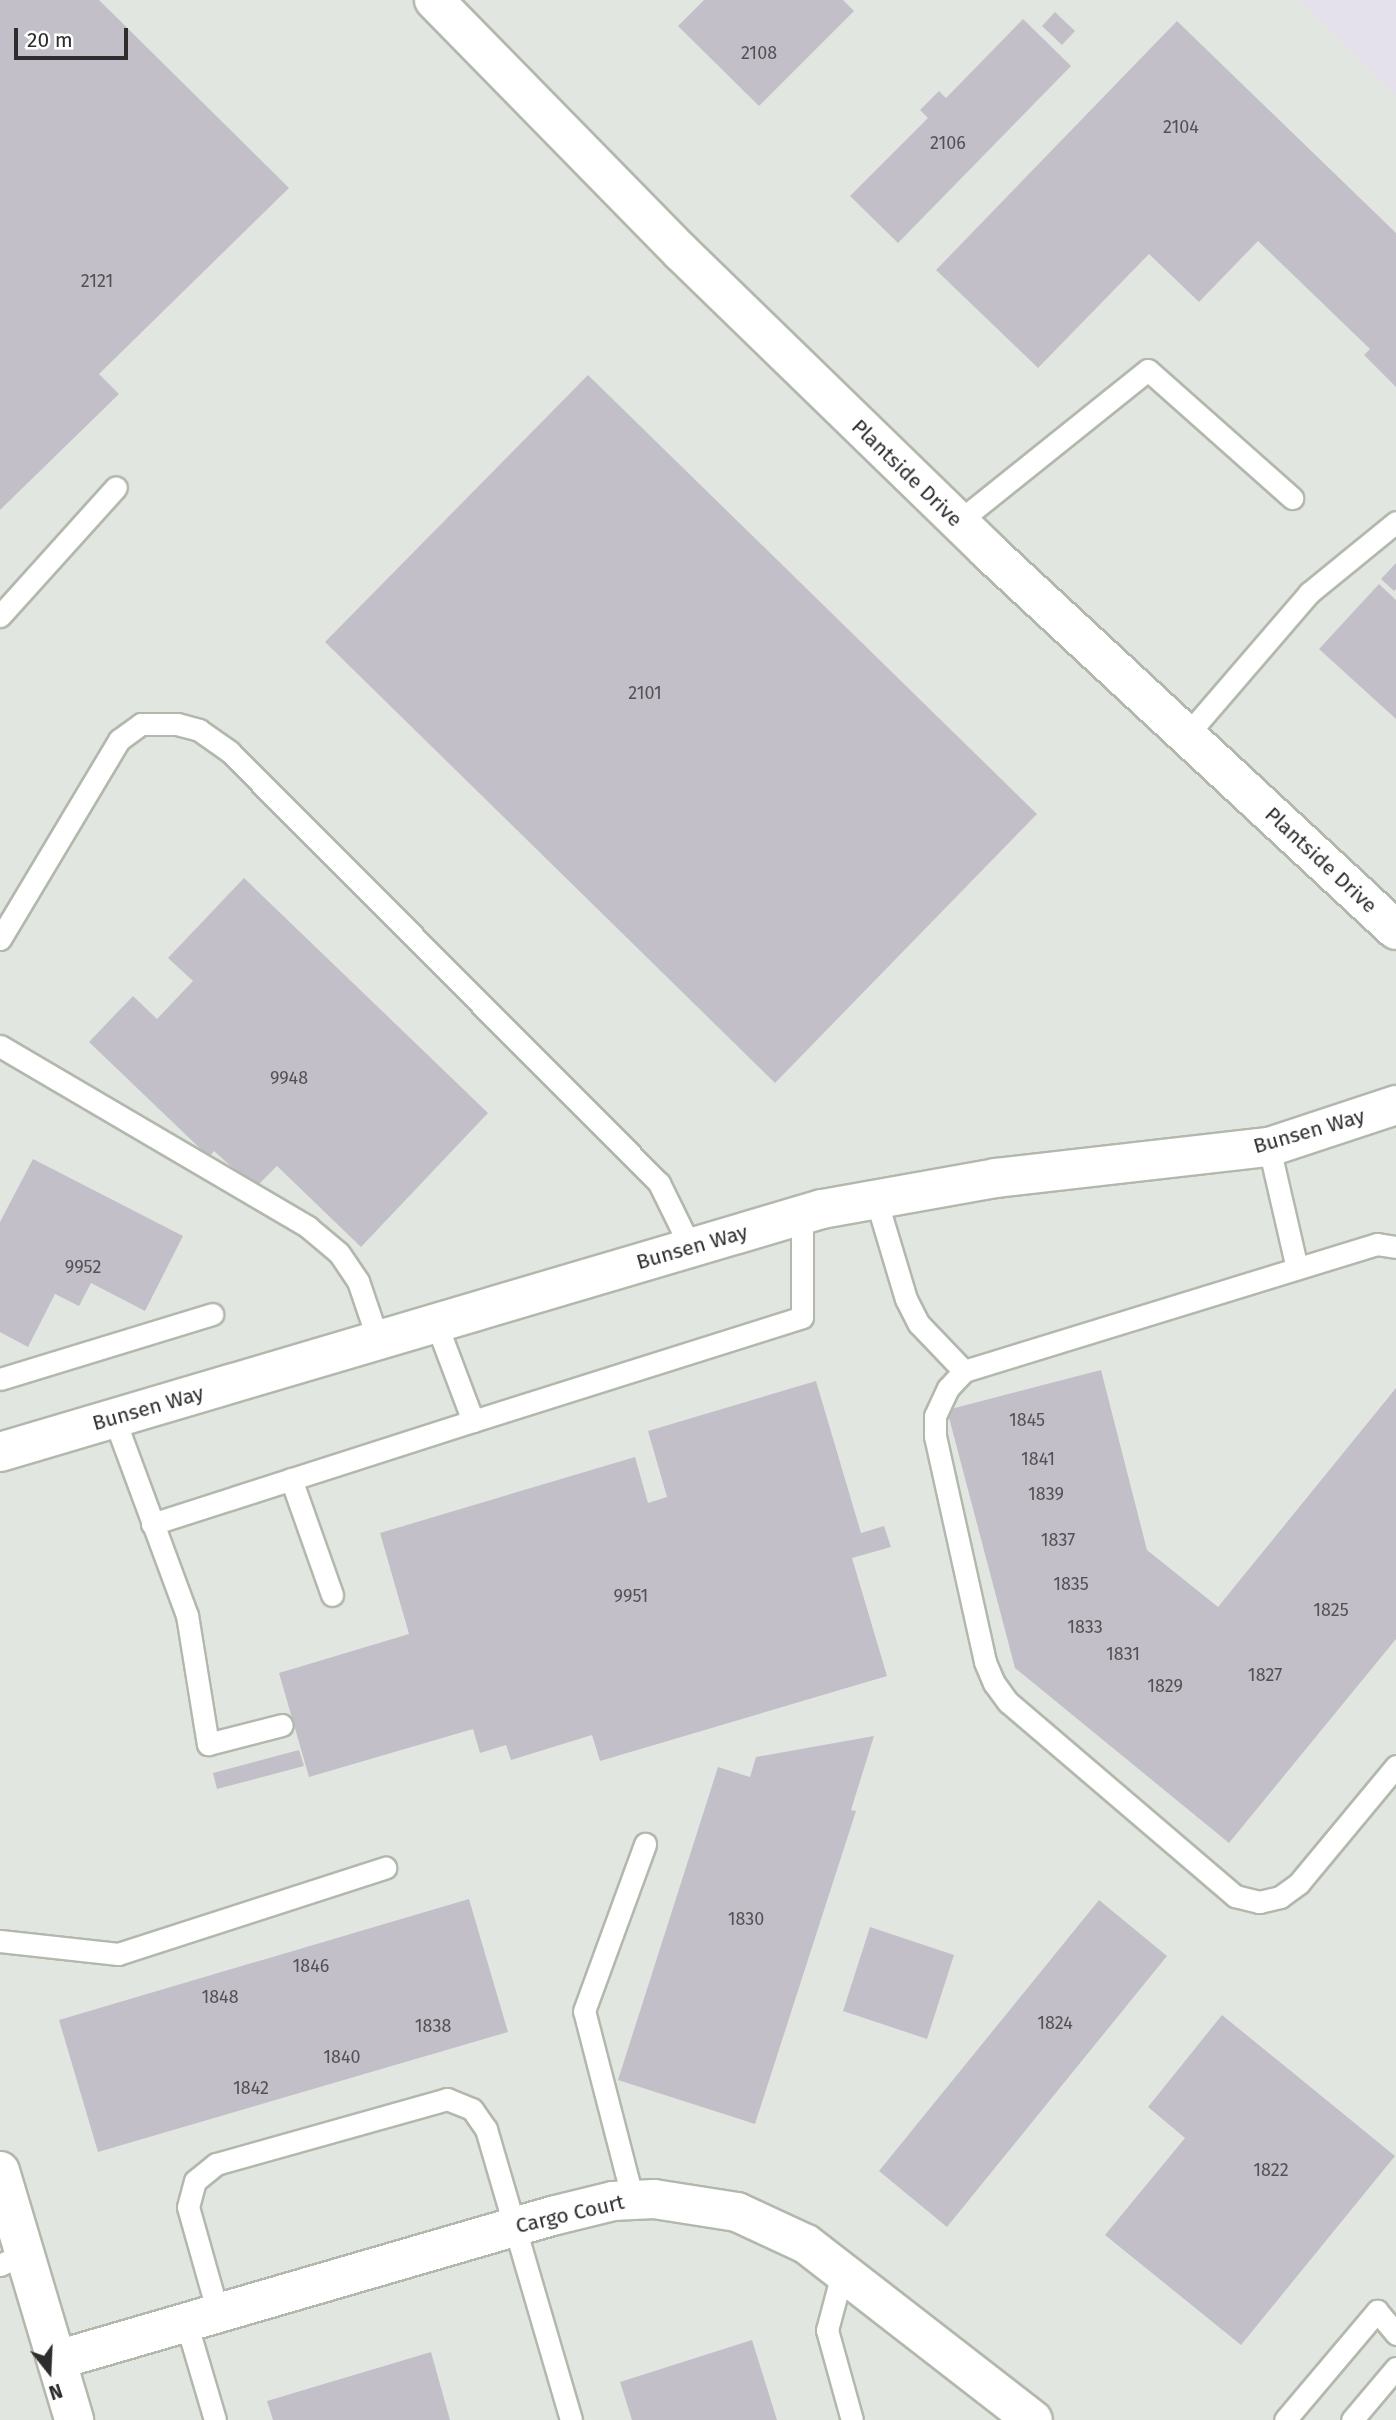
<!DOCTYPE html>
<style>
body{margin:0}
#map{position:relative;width:1396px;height:2420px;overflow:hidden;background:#e4e1ed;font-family:"Fira Sans",sans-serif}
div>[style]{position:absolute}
.industrial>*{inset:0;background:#e1e7e0}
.building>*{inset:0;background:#c2bfc9}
.roads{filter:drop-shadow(2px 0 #b3b8ad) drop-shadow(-2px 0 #b3b8ad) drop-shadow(0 2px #b3b8ad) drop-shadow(0 -2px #b3b8ad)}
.service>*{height:21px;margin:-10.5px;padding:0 10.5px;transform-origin:10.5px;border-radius:10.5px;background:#fff}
.minor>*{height:38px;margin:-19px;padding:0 19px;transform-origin:19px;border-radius:19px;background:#fff}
.tertiary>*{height:38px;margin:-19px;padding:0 19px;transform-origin:19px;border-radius:19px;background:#fff}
span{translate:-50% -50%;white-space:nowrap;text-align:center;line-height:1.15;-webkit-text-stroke:5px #fff;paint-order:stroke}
.number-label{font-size:18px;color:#525254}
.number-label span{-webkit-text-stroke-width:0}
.street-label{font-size:21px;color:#2d2d2d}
.north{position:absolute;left:14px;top:2336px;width:70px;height:70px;-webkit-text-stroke:5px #fff;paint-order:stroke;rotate:162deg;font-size:19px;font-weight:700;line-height:28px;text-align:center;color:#2d2d2d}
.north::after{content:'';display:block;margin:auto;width:24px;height:32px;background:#2d2d2d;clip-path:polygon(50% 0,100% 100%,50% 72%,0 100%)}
.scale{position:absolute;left:14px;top:28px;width:114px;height:32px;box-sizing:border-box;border:4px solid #2d2d2d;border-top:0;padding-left:9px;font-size:21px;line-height:24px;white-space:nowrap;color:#2d2d2d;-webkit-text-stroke:5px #fff;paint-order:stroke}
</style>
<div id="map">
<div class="industrial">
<i style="clip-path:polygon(0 0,1300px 0,1396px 95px,1396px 2420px,0 2420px)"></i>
</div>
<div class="building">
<i style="clip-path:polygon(0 0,99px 0,289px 188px,99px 374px,119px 394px,0 510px)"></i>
<i style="clip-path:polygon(704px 0,843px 0,854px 11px,759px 106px,678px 26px)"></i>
<i style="clip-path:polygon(1055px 12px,1075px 31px,1062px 45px,1042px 26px)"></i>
<i style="clip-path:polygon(1023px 19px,1071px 66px,898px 243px,850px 196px,928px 118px,920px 110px,939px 91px,946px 98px)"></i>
<i style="clip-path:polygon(1177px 21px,1396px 233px,1396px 387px,1364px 355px,1370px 349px,1258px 241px,1199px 302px,1149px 254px,1038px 368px,936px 270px)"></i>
<i style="clip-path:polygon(588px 375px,1037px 814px,775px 1083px,325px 642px)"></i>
<i style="clip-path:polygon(1396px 563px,1396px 589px,1394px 591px,1381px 579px)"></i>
<i style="clip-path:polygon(1379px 584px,1396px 600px,1396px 719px,1319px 649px)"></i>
<i style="clip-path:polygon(244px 878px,488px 1113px,361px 1247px,277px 1166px,255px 1188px,214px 1151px,209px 1157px,89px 1042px,133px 996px,157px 1019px,193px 981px,168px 958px)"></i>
<i style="clip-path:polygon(33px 1159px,183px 1236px,145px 1311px,91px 1283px,79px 1306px,55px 1294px,28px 1347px,0 1332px,0 1222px)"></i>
<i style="clip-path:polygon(1101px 1370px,1147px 1550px,1218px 1607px,1396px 1388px,1396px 1639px,1229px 1843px,1015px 1668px,947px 1410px)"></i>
<i style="clip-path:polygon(816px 1381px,861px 1533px,884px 1526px,891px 1547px,852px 1558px,887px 1676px,600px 1761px,592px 1735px,511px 1760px,506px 1745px,480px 1753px,473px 1729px,309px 1777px,279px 1673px,409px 1634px,380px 1533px,635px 1457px,648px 1503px,667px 1497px,648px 1431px)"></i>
<i style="clip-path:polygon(874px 1736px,851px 1810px,856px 1811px,755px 2124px,618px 2080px,718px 1767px,750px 1777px,756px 1757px)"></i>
<i style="clip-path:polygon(299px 1750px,304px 1766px,217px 1789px,213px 1773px)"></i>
<i style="clip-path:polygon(469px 1899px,508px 2032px,98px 2152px,59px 2020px)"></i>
<i style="clip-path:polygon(1099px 1900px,1167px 1956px,947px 2227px,879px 2171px)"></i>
<i style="clip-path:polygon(870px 1927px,954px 1955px,927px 2039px,843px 2011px)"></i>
<i style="clip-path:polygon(1222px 2015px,1395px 2156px,1241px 2345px,1105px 2235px,1185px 2138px,1148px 2107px)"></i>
<i style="clip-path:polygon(752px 2340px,777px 2420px,632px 2420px,620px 2382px)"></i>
<i style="clip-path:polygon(431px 2352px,450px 2420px,273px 2420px,267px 2401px)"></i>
</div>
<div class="roads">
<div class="service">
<i style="left:958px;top:522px;width:243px;rotate:-38.7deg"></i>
<i style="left:1148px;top:370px;width:193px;rotate:41.6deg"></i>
<i style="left:0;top:616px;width:173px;rotate:-48deg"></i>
<i style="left:1187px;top:735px;width:187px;rotate:-49.3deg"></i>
<i style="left:1309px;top:593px;width:112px;rotate:-39.2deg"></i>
<i style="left:0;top:939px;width:232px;rotate:-59.1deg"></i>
<i style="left:119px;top:740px;width:27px;rotate:-36deg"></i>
<i style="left:141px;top:724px;width:36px"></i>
<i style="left:177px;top:724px;width:23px;rotate:15deg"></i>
<i style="left:199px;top:730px;width:38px;rotate:35deg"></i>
<i style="left:230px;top:752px;width:608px;rotate:45.13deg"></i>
<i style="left:659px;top:1183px;width:72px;rotate:63.8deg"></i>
<i style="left:0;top:1046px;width:357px;rotate:30.4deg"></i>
<i style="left:308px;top:1227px;width:40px;rotate:40deg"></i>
<i style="left:339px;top:1253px;width:34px;rotate:56deg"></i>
<i style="left:358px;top:1281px;width:62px;rotate:71.3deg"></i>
<i style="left:1269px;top:1147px;width:124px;rotate:77deg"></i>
<i style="left:876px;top:1199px;width:104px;rotate:73.3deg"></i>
<i style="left:906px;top:1299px;width:28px;rotate:63deg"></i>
<i style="left:919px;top:1324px;width:65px;rotate:46.2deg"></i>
<i style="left:1396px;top:1247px;width:19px;rotate:-171deg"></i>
<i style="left:1377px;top:1244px;width:432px;rotate:162.9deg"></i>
<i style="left:964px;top:1371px;width:23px;rotate:133deg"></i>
<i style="left:948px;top:1388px;width:31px;rotate:115deg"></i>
<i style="left:935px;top:1416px;width:20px;rotate:90deg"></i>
<i style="left:935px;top:1436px;width:231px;rotate:77.5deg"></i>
<i style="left:985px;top:1662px;width:23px;rotate:67deg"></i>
<i style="left:994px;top:1683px;width:24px;rotate:54deg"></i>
<i style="left:1008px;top:1702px;width:299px;rotate:40.5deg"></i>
<i style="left:1235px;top:1896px;width:25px;rotate:14deg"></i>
<i style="left:1259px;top:1902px;width:22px;rotate:-13deg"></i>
<i style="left:1280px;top:1897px;width:24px;rotate:-36deg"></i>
<i style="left:1299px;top:1883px;width:152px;rotate:-50.3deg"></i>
<i style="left:436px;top:1323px;width:105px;rotate:69.3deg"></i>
<i style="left:473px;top:1421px;width:345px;rotate:-17.5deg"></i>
<i style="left:802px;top:1317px;width:102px;rotate:-90deg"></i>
<i style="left:0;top:1379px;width:222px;rotate:-17deg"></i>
<i style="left:114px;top:1418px;width:210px;rotate:69.7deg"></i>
<i style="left:187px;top:1615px;width:131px;rotate:80.8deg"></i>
<i style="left:208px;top:1744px;width:76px;rotate:-14.4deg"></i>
<i style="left:291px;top:1479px;width:123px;rotate:70.5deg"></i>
<i style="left:152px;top:1524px;width:337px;rotate:-17.8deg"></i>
<i style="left:0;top:1941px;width:119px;rotate:6.3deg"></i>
<i style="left:118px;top:1954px;width:281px;rotate:-17.9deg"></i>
<i style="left:633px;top:2200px;width:195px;rotate:-104.5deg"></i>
<i style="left:584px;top:2011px;width:178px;rotate:-69.9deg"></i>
<i style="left:0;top:2265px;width:28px;rotate:-26deg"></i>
<i style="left:843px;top:2270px;width:62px;rotate:104.9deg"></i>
<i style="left:827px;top:2330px;width:93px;rotate:74.5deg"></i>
<i style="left:218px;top:2313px;width:110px;rotate:-105.8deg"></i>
<i style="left:188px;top:2207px;width:27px;rotate:-75deg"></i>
<i style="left:195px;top:2181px;width:27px;rotate:-39deg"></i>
<i style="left:216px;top:2164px;width:240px;rotate:-15.7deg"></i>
<i style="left:447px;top:2099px;width:27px;rotate:22deg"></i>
<i style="left:472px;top:2109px;width:24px;rotate:55deg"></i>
<i style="left:486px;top:2129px;width:303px;rotate:73.7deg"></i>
<i style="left:186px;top:2322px;width:102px;rotate:73.5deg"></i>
<i style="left:1285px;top:2420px;width:143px;rotate:-49.8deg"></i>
<i style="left:1377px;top:2311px;width:30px;rotate:50deg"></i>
<i style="left:1352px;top:2420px;width:68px;rotate:-49.8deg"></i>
</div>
<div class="minor">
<i style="left:0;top:2171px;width:260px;rotate:73.4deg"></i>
<i style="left:57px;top:2360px;width:516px;rotate:-16.22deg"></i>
<i style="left:552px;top:2216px;width:63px;rotate:-13.8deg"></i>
<i style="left:613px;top:2201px;width:41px;rotate:-2.8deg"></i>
<i style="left:654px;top:2199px;width:84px;rotate:8.9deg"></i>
<i style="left:737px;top:2212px;width:76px;rotate:24.9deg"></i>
<i style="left:806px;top:2244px;width:287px;rotate:37.8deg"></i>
</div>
<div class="tertiary">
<i style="left:434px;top:0;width:353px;rotate:45.6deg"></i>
<i style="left:681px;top:252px;width:427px;rotate:44.2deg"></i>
<i style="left:987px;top:550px;width:558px;rotate:42.9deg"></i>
<i style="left:0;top:1452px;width:857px;rotate:-16.47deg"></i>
<i style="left:822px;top:1209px;width:177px;rotate:-10.1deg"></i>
<i style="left:996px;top:1178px;width:275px;rotate:-6.5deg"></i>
<i style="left:1269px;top:1147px;width:134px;rotate:-18.3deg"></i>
</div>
</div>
<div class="number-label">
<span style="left:759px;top:53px">2108</span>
<span style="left:1181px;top:127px">2104</span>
<span style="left:948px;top:143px">2106</span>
<span style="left:97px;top:281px">2121</span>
<span style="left:645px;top:693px">2101</span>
<span style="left:289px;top:1078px">9948</span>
<span style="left:83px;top:1267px">9952</span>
<span style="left:1027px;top:1420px">1845</span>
<span style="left:1038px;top:1459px">1841</span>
<span style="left:1046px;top:1494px">1839</span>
<span style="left:1058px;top:1540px">1837</span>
<span style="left:1071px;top:1584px">1835</span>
<span style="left:631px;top:1596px">9951</span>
<span style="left:1331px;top:1610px">1825</span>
<span style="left:1085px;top:1627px">1833</span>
<span style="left:1123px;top:1654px">1831</span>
<span style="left:1265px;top:1675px">1827</span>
<span style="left:1165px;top:1686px">1829</span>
<span style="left:746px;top:1919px">1830</span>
<span style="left:311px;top:1966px">1846</span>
<span style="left:220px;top:1997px">1848</span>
<span style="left:1055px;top:2023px">1824</span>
<span style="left:433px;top:2026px">1838</span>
<span style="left:342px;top:2057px">1840</span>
<span style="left:251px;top:2088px">1842</span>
<span style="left:1271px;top:2170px">1822</span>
</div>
<div class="street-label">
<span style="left:907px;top:473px;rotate:44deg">Plantside Drive</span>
<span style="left:1321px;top:860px;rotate:43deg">Plantside Drive</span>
<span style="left:1309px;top:1131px;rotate:-16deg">Bunsen Way</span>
<span style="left:692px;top:1247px;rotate:-16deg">Bunsen Way</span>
<span style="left:148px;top:1408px;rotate:-16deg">Bunsen Way</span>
<span style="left:570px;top:2214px;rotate:-13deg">Cargo Court</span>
</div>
<div class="north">N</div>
<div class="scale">20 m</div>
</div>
